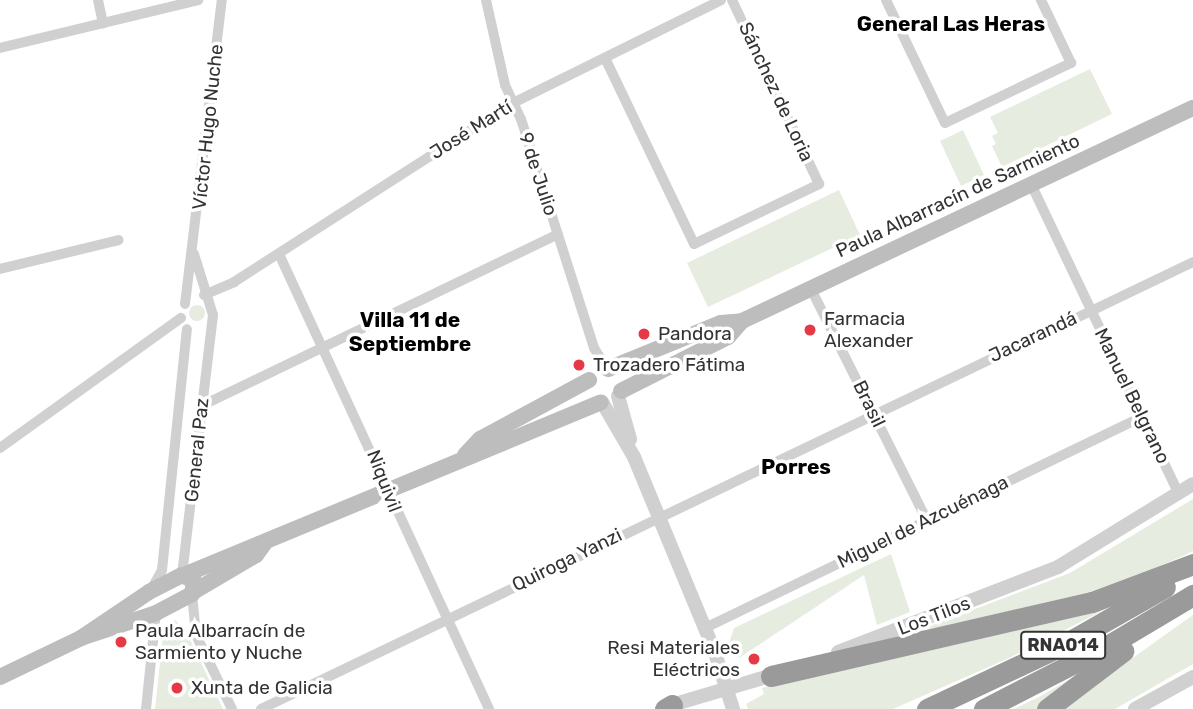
<!DOCTYPE html>
<meta charset="utf-8">
<style>
body{margin:0}
#map{position:relative;width:1193px;height:709px;overflow:hidden;background:#fff;font-family:Rubik,sans-serif}
div>[style]{position:absolute}
.green>*{inset:0;background:#e6ecdf}
.round{border-radius:50%}
.minor>*{height:10px;margin:-5px;padding:0 5px;transform-origin:5px;border-radius:5px;background:#d0d0d0}
.tertiary>*{height:14px;margin:-7px;padding:0 7px;transform-origin:7px;border-radius:7px;background:#d0d0d0}
.secondary>*{height:16px;margin:-8px;padding:0 8px;transform-origin:8px;border-radius:8px;background:#bdbdbd}
.motorway>*{height:21px;margin:-10.5px;padding:0 10.5px;transform-origin:10.5px;border-radius:10.5px;background:#9a9a9a}
.dots>*{width:19px;height:19px;translate:-50% -50%;box-sizing:border-box;border:4px solid #fff;border-radius:50%}
span{translate:-50% -50%;white-space:nowrap;text-align:center;line-height:1.15;-webkit-text-stroke:7px #fff;paint-order:stroke}
.shield-label span{padding:2px 5px;background:#fff;border:2px solid;border-radius:5px;-webkit-text-stroke-width:0}
.shield-label{font-size:18px;color:#333;font-weight:700}
.street-label{font-size:19px;color:#333}
.poi-label{font-size:19px;color:#333}
.left{translate:0 -50%;text-align:left}
.right{translate:-100% -50%;text-align:right}
.neighbourhood-label{font-size:21px;color:#000;font-weight:700}
</style>
<div id="map">
<div class="green">
<i style="clip-path:polygon(1090px 69px,1112px 114px,1002px 167px,992px 146px,996px 144px,992px 136px,998px 133px,990px 117px)"></i>
<i style="clip-path:polygon(963px 130px,984px 175px,961px 186px,940px 141px)"></i>
<i style="clip-path:polygon(839px 190px,860px 235px,708px 307px,687px 263px)"></i>
<i class="round" style="left:189px;top:305px;width:16px;height:16px"></i>
<i style="clip-path:polygon(1193px 499px,1193px 551px,1185px 555px,1115px 586px,901px 637px,1070px 573px)"></i>
<i style="clip-path:polygon(891px 554px,910px 612px,877px 625px,864px 575px,739px 658px,732px 654px,729px 643px,734px 628px)"></i>
<i style="clip-path:polygon(1114px 605px,1009px 658px,893px 709px,748px 709px,746px 704px,764px 694px,762px 688px,834px 668px)"></i>
<i style="clip-path:polygon(1193px 615px,1193px 664px,1115px 709px,1061px 709px)"></i>
<i style="clip-path:polygon(175px 620px,185px 629px,223px 709px,155px 709px,164px 627px)"></i>
<i style="clip-path:polygon(1093px 666px,1039px 709px,1014px 709px,1037px 698px)"></i>
</div>
<div class="minor">
<i style="left:98px;top:0;width:24px;rotate:78deg"></i>
<i style="left:486px;top:0;width:87px;rotate:77.4deg"></i>
<i style="left:505px;top:85px;width:38px;rotate:65deg"></i>
<i style="left:521px;top:119px;width:240px;rotate:72.3deg"></i>
<i style="left:594px;top:348px;width:25px;rotate:58deg"></i>
<i style="left:886px;top:0;width:136px;rotate:64.4deg"></i>
<i style="left:945px;top:123px;width:140px;rotate:-25.5deg"></i>
<i style="left:1071px;top:63px;width:70px;rotate:-115.5deg"></i>
<i style="left:0;top:48px;width:204px;rotate:-13.6deg"></i>
<i style="left:605px;top:58px;width:206px;rotate:64.4deg"></i>
<i style="left:694px;top:244px;width:139px;rotate:-25.6deg"></i>
<i style="left:819px;top:184px;width:204px;rotate:-115.3deg"></i>
<i style="left:1031px;top:184px;width:344px;rotate:64.5deg"></i>
<i style="left:279px;top:254px;width:501px;rotate:65.22deg"></i>
<i style="left:0;top:269px;width:122px;rotate:-13.7deg"></i>
<i style="left:811px;top:289px;width:259px;rotate:63.4deg"></i>
<i style="left:204px;top:295px;width:33px;rotate:-23deg"></i>
<i style="left:234px;top:282px;width:331px;rotate:-32.7deg"></i>
<i style="left:513px;top:103px;width:232px;rotate:-26.3deg"></i>
<i style="left:185px;top:304px;width:306px;rotate:-83.1deg"></i>
<i style="left:201px;top:406px;width:396px;rotate:-25.7deg"></i>
<i style="left:0;top:448px;width:223px;rotate:-35.7deg"></i>
<i style="left:182px;top:575px;width:262px;rotate:-83.2deg"></i>
<i style="left:213px;top:315px;width:64px;rotate:-107.3deg"></i>
<i style="left:151px;top:590px;width:23px;rotate:-61deg"></i>
<i style="left:162px;top:570px;width:242px;rotate:-84.1deg"></i>
<i style="left:192px;top:594px;width:41px;rotate:84.4deg"></i>
<i style="left:196px;top:635px;width:82px;rotate:64.1deg"></i>
<i style="left:705px;top:628px;width:485px;rotate:-25.8deg"></i>
<i style="left:146px;top:709px;width:97px;rotate:-84.1deg"></i>
<i style="left:261px;top:709px;width:1034px;rotate:-25.62deg"></i>
</div>
<div class="tertiary">
<i style="left:618px;top:396px;width:45px;rotate:74.4deg"></i>
<i style="left:602px;top:402px;width:64px;rotate:59.8deg"></i>
<i style="left:634px;top:457px;width:212px;rotate:67.5deg"></i>
<i style="left:715px;top:653px;width:59px;rotate:72.2deg"></i>
<i style="left:838px;top:652px;width:236px;rotate:-21.1deg"></i>
<i style="left:1058px;top:567px;width:158px;rotate:-31.6deg"></i>
<i style="left:665px;top:707px;width:120px;rotate:-16.5deg"></i>
<i style="left:1135px;top:709px;width:66px;rotate:-28.9deg"></i>
</div>
<div class="secondary">
<i style="left:608px;top:369px;width:122px;rotate:-22.2deg"></i>
<i style="left:721px;top:323px;width:21px;rotate:-5deg"></i>
<i style="left:742px;top:321px;width:499px;rotate:-25.3deg"></i>
<i style="left:621px;top:391px;width:120px;rotate:-26.8deg"></i>
<i style="left:728px;top:337px;width:21px;rotate:-49deg"></i>
<i style="left:465px;top:455px;width:22px;rotate:-47deg"></i>
<i style="left:480px;top:439px;width:124px;rotate:-28.4deg"></i>
<i style="left:184px;top:575px;width:451px;rotate:-22.5deg"></i>
<i style="left:193px;top:592px;width:73px;rotate:-30.4deg"></i>
<i style="left:256px;top:555px;width:14px;rotate:-54deg"></i>
<i style="left:0;top:677px;width:90px;rotate:-25.7deg"></i>
<i style="left:81px;top:638px;width:79px;rotate:-18.4deg"></i>
<i style="left:156px;top:613px;width:41px;rotate:-27.8deg"></i>
<i style="left:192px;top:594px;width:13px;rotate:-81deg"></i>
<i style="left:194px;top:581px;width:13px;rotate:-153deg"></i>
<i style="left:182px;top:575px;width:37px;rotate:153deg"></i>
<i style="left:149px;top:592px;width:82px;rotate:145.9deg"></i>
</div>
<div class="motorway">
<i style="left:771px;top:676px;width:329px;rotate:-13deg"></i>
<i style="left:1092px;top:602px;width:108px;rotate:-20.6deg"></i>
<i style="left:665px;top:709px;width:8px;rotate:-30deg"></i>
<i style="left:927px;top:709px;width:153px;rotate:-25.2deg"></i>
<i style="left:1065px;top:644px;width:115px;rotate:-29.7deg"></i>
<i style="left:984px;top:709px;width:140px;rotate:-27.1deg"></i>
<i style="left:1109px;top:645px;width:98px;rotate:-30.8deg"></i>
<i style="left:1047px;top:709px;width:96px;rotate:-37.3deg"></i>
</div>
<div class="dots">
<i style="left:810px;top:330px;background:#e63946"></i>
<i style="left:644px;top:334px;background:#e63946"></i>
<i style="left:579px;top:365px;background:#e63946"></i>
<i style="left:121px;top:642px;background:#e63946"></i>
<i style="left:754px;top:659px;background:#e63946"></i>
<i style="left:177px;top:688px;background:#e63946"></i>
</div>
<div class="shield-label">
<span style="left:1063px;top:645px">RNA014</span>
</div>
<div class="street-label">
<span style="left:776px;top:92px;rotate:65deg">Sánchez de Loria</span>
<span style="left:208px;top:127px;rotate:-84deg">Víctor Hugo Nuche</span>
<span style="left:471px;top:130px;rotate:-32deg">José Martí</span>
<span style="left:538px;top:174px;rotate:72deg">9 de Julio</span>
<span style="left:958px;top:196px;rotate:-25deg">Paula Albarracín de Sarmiento</span>
<span style="left:1033px;top:337px;rotate:-25deg">Jacarandá</span>
<span style="left:1132px;top:396px;rotate:64deg">Manuel Belgrano</span>
<span style="left:869px;top:404px;rotate:64deg">Brasil</span>
<span style="left:197px;top:450px;rotate:-84deg">General Paz</span>
<span style="left:384px;top:481px;rotate:69deg">Niquivil</span>
<span style="left:923px;top:522px;rotate:-26deg">Miguel de Azcuénaga</span>
<span style="left:567px;top:560px;rotate:-26deg">Quiroga Yanzi</span>
<span style="left:934px;top:616px;rotate:-21deg">Los Tilos</span>
</div>
<div class="poi-label">
<span class="left" style="left:824px;top:330px">Farmacia<br>Alexander</span>
<span class="left" style="left:658px;top:334px">Pandora</span>
<span class="left" style="left:593px;top:365px">Trozadero Fátima</span>
<span class="left" style="left:135px;top:642px">Paula Albarracín de<br>Sarmiento y Nuche</span>
<span class="right" style="left:740px;top:659px">Resi Materiales<br>Eléctricos</span>
<span class="left" style="left:191px;top:688px">Xunta de Galicia</span>
</div>
<div class="neighbourhood-label">
<span style="left:951px;top:24px">General Las Heras</span>
<span style="left:410px;top:332px">Villa 11 de<br>Septiembre</span>
<span style="left:796px;top:467px">Porres</span>
</div>
</div>
